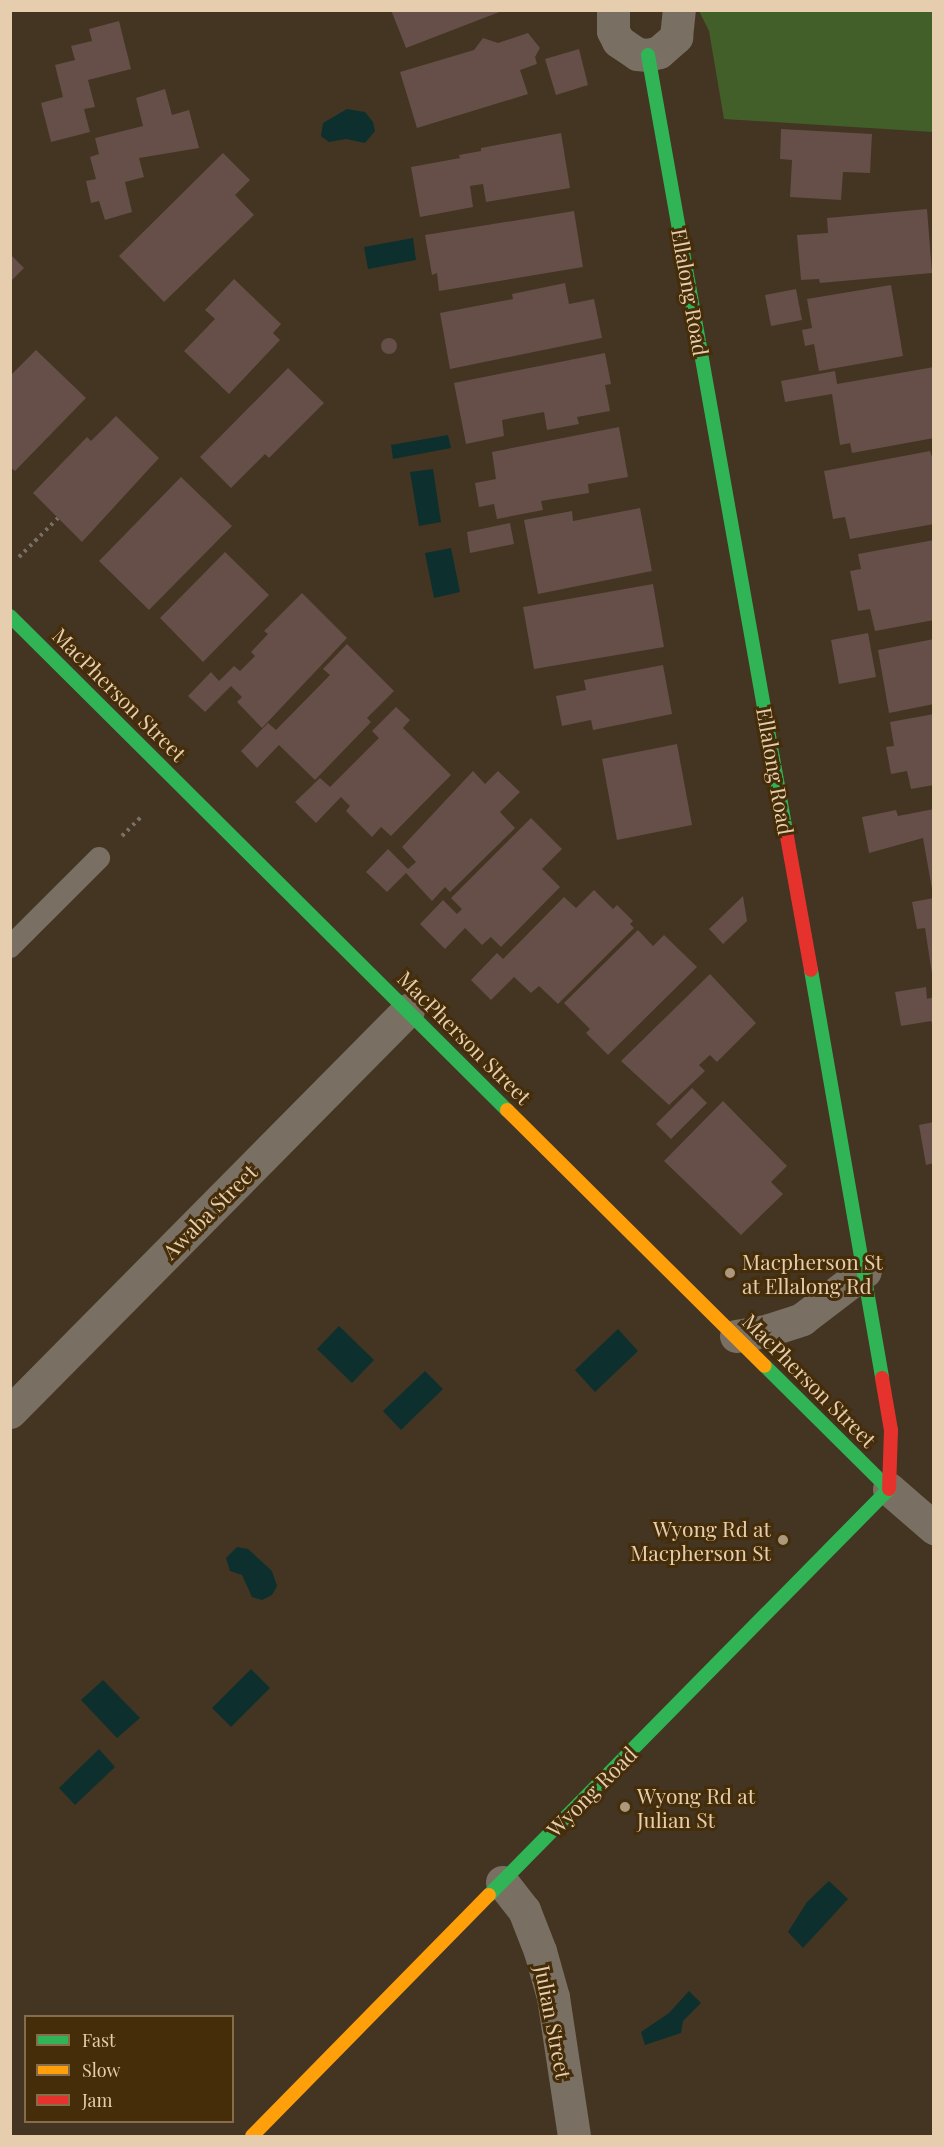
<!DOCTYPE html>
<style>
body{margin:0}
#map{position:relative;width:944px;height:2147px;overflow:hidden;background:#433522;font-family:"Playfair Display",serif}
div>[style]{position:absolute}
.green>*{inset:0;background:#425f29}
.water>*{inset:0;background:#0d302e}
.building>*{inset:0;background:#654f48}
.round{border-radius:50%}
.path>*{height:4px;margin-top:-2px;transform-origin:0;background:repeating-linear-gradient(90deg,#797065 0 3px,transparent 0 7.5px)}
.lane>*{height:22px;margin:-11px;padding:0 11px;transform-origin:11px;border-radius:11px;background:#797063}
.street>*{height:33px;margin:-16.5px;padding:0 16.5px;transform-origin:16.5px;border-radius:16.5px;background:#797063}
.fast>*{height:14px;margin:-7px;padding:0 7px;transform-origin:7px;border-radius:7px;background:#30b455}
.slow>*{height:14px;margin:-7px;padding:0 7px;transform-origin:7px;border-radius:7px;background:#ff9f0a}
.jam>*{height:14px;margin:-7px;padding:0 7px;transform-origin:7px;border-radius:7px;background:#e5322d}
.dots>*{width:16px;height:16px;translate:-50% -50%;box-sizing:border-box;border:3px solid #452d09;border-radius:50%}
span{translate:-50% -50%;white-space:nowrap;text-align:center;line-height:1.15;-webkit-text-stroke:6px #452d09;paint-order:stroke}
.street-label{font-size:21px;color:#e5cdad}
.poi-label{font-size:21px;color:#e5cdad}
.left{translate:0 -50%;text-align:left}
.right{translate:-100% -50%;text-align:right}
.frame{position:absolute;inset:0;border:12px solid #e5cdad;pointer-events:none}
.legend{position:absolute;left:24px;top:2015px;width:210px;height:108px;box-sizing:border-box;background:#452d09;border:2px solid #856d4b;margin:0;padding:8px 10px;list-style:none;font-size:18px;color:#e5cdad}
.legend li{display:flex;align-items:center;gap:12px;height:30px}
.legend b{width:30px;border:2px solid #856d4b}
</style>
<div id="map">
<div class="green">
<i style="clip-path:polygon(699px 11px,933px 11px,933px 132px,724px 119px,709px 31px)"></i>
</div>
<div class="water">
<i style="clip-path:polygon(347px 109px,365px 112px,373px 122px,375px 131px,365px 143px,346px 139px,329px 142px,321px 136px,323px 123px)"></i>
<i style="clip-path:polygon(413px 238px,416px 260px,368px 269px,364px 247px)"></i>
<i style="clip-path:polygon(448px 435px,451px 448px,393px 459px,391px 445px)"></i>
<i style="clip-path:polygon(433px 469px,441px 522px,419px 526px,410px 472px)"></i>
<i style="clip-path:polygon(451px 548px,460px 592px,434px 598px,425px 553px)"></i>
<i style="clip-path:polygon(339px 1326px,374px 1360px,352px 1383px,317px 1349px)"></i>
<i style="clip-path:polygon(618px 1329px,638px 1351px,595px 1392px,575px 1370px)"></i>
<i style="clip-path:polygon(425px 1371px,443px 1389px,401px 1430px,383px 1411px)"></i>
<i style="clip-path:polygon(237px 1547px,248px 1549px,272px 1571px,277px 1586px,272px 1595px,262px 1600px,252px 1597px,242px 1575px,230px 1571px,226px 1558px)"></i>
<i style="clip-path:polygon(251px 1669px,270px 1688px,231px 1727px,212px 1708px)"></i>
<i style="clip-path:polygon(103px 1680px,140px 1718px,117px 1738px,81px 1700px)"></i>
<i style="clip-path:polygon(99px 1749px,115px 1767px,75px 1805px,59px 1788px)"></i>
<i style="clip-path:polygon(829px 1881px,848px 1899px,803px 1948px,788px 1932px,807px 1902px)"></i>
<i style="clip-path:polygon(689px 1991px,701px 2003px,683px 2021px,681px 2033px,645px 2045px,641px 2032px,669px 2013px)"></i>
</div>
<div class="building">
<i style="clip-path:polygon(391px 10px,502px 10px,502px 11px,406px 48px)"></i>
<i style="clip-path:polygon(119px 21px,131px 69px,88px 80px,95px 107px,84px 109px,90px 132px,51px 142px,41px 103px,63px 97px,55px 65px,75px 60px,71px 46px,92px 41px,89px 29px)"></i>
<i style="clip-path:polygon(528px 33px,540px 48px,535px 57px,537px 64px,520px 70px,528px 94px,417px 128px,400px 72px,474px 50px,483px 38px,498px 43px)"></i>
<i style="clip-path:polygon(579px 49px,588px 85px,556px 95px,545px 59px)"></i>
<i style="clip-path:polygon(165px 89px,172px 115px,189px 110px,199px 148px,139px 158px,144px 177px,125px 182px,132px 212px,105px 220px,99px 201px,91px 203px,86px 181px,96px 179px,90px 157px,99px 154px,95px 138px,143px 126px,136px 98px)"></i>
<i style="clip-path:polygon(781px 129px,872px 134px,870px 173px,843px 172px,841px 200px,790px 197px,792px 160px,780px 159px)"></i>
<i style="clip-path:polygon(561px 133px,570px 188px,486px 202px,483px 184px,470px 186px,473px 207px,420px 217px,411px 167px,460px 158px,459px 155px,481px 151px,481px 148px)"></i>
<i style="clip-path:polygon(223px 153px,250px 180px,235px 195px,254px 215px,164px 302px,119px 256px)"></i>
<i style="clip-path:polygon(927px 209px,932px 273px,820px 283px,819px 279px,801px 280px,797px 235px,828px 233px,827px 218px)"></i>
<i style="clip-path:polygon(574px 211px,583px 267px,439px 291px,437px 273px,432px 275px,425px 235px)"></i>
<i style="clip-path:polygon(10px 254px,24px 268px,10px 282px)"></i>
<i style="clip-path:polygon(234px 279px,281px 324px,273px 333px,280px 340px,229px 394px,184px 351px,215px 319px,205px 310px)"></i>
<i style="clip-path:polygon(565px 283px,569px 304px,594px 299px,602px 338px,450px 369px,440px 313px,513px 299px,512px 294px)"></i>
<i style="clip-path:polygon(891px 285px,903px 356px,819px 371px,814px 344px,805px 346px,802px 330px,812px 328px,807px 299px)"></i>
<i style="clip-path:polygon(796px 289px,802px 320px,771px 326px,765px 295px)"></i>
<i class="round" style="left:381px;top:338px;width:16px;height:16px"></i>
<i style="clip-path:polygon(36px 350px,86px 398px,15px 471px,10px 467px,10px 376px)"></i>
<i style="clip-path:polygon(605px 353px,611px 384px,605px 385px,610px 411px,577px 417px,579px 424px,547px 430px,544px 412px,502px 420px,504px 436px,466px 444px,454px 383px)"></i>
<i style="clip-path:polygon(934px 367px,934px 438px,852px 453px,850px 443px,840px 445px,832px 394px,785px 402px,781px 381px,835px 371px,837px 384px)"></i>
<i style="clip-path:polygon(288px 368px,324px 403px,269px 458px,265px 454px,231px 488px,200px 457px)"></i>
<i style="clip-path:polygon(116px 416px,159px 458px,82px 542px,33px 493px,87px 437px,91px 441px)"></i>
<i style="clip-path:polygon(619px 427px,628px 477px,588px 484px,589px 493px,541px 501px,543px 510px,497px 519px,494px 504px,479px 507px,475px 483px,496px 479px,492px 452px)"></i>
<i style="clip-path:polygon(930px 451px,934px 463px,934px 524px,850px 539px,845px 517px,833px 519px,824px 471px)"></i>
<i style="clip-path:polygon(181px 477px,232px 526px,149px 610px,99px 561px)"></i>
<i style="clip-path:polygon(640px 508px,652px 571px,538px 594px,524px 520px,572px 511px,573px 521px)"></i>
<i style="clip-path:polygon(510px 523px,514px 544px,470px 553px,467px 532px)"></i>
<i style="clip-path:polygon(934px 540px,934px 620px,875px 631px,870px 609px,858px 611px,850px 571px,861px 569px,858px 554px)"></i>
<i style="clip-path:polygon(225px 552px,269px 595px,203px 662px,160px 618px)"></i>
<i style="clip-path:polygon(653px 584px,664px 647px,534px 669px,523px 607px)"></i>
<i style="clip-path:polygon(302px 593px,347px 638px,262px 728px,237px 702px,242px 697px,231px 686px,205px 712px,188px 696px,211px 672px,219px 681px,234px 666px,240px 671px,255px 656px,251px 652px,268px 634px,264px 631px)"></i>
<i style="clip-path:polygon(868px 633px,876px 677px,839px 684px,831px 640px)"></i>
<i style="clip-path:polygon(934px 639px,934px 704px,889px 713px,878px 650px)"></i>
<i style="clip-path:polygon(347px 644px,394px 691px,367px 718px,371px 722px,315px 780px,279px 745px,257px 768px,241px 751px,268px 723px,276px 730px,330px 675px,323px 669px)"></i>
<i style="clip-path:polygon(663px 665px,672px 714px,593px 730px,591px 720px,562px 726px,556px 696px,586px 690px,584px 680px)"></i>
<i style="clip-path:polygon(396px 707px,410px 720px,403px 728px,451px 775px,391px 836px,381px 827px,372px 837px,346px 811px,350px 806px,341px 797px,316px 823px,295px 802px,320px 778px,330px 787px,379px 738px,372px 731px)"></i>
<i style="clip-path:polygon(934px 714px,934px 785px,911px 789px,907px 771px,891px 774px,886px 747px,894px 746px,890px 722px)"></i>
<i style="clip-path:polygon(677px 744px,692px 825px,617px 840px,602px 759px)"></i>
<i style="clip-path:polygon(473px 771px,485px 784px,498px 771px,520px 792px,500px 812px,515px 828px,450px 892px,445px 887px,432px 901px,406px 873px,387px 892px,366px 872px,388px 849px,408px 869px,416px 862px,402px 847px)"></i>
<i style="clip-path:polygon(934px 809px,934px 889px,932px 889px,923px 838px,869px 853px,862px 817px,896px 810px,898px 816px)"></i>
<i style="clip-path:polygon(531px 818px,562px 849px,542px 869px,560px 887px,501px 947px,491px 937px,482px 945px,465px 928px,445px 949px,420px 924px,443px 900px,457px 914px,462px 909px,451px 898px)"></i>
<i style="clip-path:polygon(594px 890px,613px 909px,617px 905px,633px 921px,630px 924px,634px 928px,558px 1004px,539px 986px,531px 993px,514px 977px,491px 1000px,471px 980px,497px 953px,503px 959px,564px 897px,576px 908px)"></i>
<i style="clip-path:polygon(743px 896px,747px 921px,723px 944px,709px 929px)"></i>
<i style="clip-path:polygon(934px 898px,934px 973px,932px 974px,925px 928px,917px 929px,912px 902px)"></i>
<i style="clip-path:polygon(638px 930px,653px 946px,664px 935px,697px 967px,608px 1055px,586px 1033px,590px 1029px,564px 1003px)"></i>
<i style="clip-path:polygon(710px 974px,756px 1023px,717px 1062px,710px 1055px,699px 1065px,705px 1071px,669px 1105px,621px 1061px)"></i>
<i style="clip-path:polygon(926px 987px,927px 999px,934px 997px,934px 1027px,931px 1021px,901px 1026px,895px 992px)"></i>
<i style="clip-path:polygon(692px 1088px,707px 1103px,671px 1139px,656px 1124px)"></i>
<i style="clip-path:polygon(723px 1101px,787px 1166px,771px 1182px,783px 1194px,741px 1235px,664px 1161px)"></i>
<i style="clip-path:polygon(934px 1122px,934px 1163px,926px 1165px,919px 1125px)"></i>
</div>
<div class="path">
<i style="left:19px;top:557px;width:55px;rotate:-45deg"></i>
<i style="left:122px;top:836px;width:27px;rotate:-45deg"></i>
</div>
<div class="lane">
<i style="left:10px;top:947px;width:126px;rotate:-45deg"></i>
</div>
<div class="street">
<i style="left:613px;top:10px;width:21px;rotate:90deg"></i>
<i style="left:613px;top:31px;width:11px;rotate:63deg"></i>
<i style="left:618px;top:41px;width:23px;rotate:34deg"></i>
<i style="left:637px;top:54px;width:11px;rotate:5deg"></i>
<i style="left:648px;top:55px;width:11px;rotate:-15deg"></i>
<i style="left:659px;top:52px;width:23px;rotate:-41deg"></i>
<i style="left:676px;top:37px;width:27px;rotate:-84deg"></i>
<i style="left:736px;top:1336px;width:34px;rotate:-10deg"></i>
<i style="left:769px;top:1330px;width:35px;rotate:-18deg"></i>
<i style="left:802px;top:1319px;width:79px;rotate:-37.3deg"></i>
<i style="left:10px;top:1412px;width:566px;rotate:-45.29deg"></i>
<i style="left:889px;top:1489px;width:60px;rotate:40.9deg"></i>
<i style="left:502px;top:1882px;width:36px;rotate:52deg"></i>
<i style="left:524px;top:1910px;width:44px;rotate:68.7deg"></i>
<i style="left:540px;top:1951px;width:48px;rotate:74.2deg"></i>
<i style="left:553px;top:1997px;width:141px;rotate:81.4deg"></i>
</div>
<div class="fast">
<i style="left:648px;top:55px;width:788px;rotate:79.92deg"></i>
<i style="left:10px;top:616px;width:701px;rotate:44.83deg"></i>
<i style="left:811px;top:970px;width:414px;rotate:80.1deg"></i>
<i style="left:765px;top:1366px;width:175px;rotate:44.8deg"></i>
<i style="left:489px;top:1895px;width:570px;rotate:-45.43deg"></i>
</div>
<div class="slow">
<i style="left:507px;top:1110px;width:363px;rotate:44.8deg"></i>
<i style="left:252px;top:2136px;width:338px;rotate:-45.5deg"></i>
</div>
<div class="jam">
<i style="left:786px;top:831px;width:141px;rotate:79.8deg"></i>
<i style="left:882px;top:1378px;width:53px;rotate:80.2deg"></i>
<i style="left:891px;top:1430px;width:59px;rotate:91.9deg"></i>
</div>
<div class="dots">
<i style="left:730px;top:1273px;background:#ac987c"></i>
<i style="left:783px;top:1540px;background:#ac987c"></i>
<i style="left:625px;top:1807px;background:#ac987c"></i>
</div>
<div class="street-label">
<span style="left:691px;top:292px;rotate:80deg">Ellalong Road</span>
<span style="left:120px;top:694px;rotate:45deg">MacPherson Street</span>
<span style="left:776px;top:771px;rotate:80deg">Ellalong Road</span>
<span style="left:465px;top:1037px;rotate:45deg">MacPherson Street</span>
<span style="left:209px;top:1211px;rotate:-45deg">Awaba Street</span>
<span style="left:810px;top:1380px;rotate:45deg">MacPherson Street</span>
<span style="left:591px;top:1791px;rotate:-45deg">Wyong Road</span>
<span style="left:554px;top:2022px;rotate:79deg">Julian Street</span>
</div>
<div class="poi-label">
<span class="left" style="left:742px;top:1273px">Macpherson St<br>at Ellalong Rd</span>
<span class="right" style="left:771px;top:1540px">Wyong Rd at<br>Macpherson St</span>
<span class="left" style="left:637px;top:1807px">Wyong Rd at<br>Julian St</span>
</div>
<div class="frame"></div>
<ul class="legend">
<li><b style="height:8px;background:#30b455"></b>Fast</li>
<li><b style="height:8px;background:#ff9f0a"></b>Slow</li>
<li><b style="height:8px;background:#e5322d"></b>Jam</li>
</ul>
</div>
